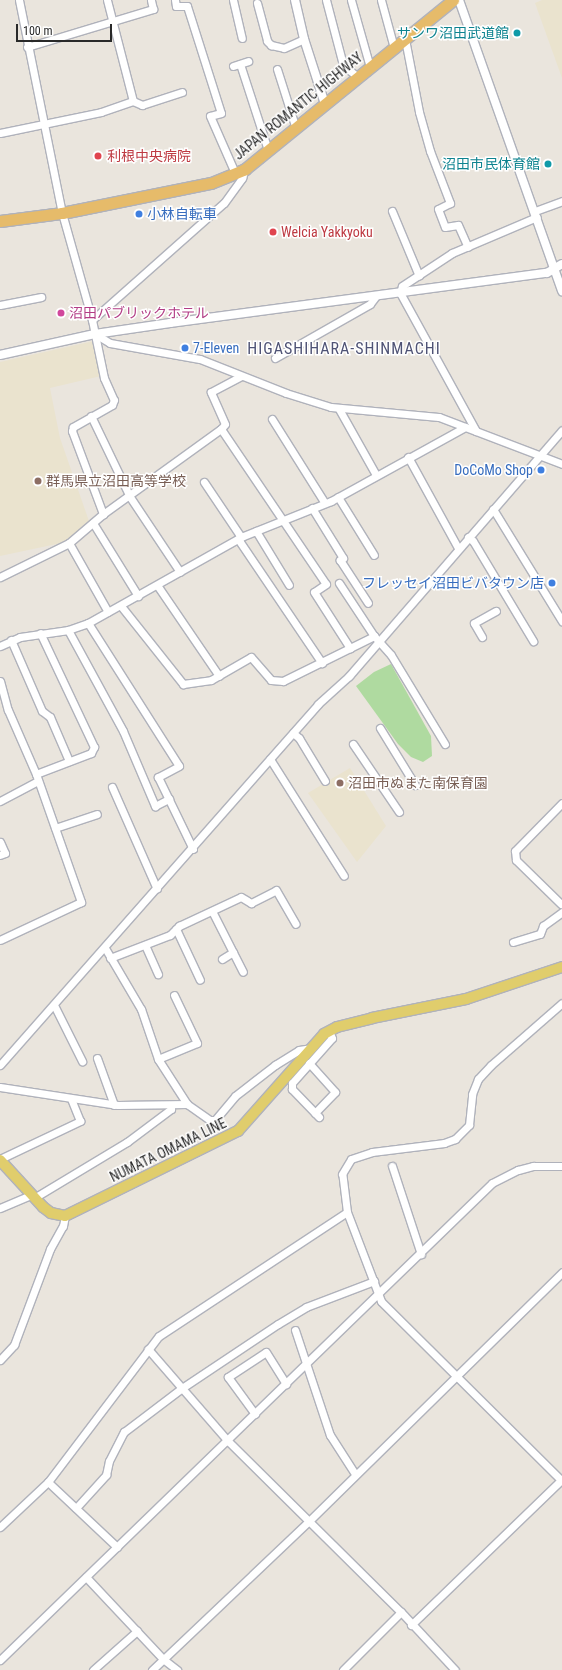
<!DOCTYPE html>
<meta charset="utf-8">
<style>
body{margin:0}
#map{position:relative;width:562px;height:1670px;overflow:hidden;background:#eae5dd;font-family:"Roboto Condensed","Noto Sans JP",sans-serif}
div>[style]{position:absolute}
.education>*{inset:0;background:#eae3ce}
.green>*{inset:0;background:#afdaa0}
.roads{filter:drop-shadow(1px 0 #b0b2bb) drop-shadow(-1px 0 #b0b2bb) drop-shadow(0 1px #b0b2bb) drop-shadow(0 -1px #b0b2bb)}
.minor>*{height:7px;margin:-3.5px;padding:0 3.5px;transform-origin:3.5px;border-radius:3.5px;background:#fff}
.tertiary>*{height:8px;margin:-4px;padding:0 4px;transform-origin:4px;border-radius:4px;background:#fff}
.primary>*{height:10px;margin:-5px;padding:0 5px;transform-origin:5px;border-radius:5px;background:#e0cd6c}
.trunk>*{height:11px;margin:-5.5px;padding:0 5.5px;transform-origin:5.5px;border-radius:5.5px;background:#e6bb6a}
.dots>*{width:11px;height:11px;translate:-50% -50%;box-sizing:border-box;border:2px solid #fff;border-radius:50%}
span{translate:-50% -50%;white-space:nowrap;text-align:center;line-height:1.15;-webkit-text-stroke:3px #fff;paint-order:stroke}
.culture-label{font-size:14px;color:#0d838f}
.right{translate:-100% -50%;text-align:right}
.street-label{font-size:14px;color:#292929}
.health-label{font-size:14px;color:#be3a42}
.left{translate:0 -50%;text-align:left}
.shop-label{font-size:14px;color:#366cbe}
.hotel-label{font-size:14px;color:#b23c85}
.education-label{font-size:14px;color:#785e54}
.quarter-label{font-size:16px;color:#4f5375;letter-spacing:1px}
.scale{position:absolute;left:16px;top:24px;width:96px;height:18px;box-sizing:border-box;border:2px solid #292929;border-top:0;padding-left:5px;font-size:12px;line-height:14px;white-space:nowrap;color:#292929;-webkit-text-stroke:3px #fff;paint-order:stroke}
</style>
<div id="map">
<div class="education">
<i style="clip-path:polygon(542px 0,562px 0,562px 78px,535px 3px)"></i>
<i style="clip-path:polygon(94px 341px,101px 376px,50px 388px,60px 438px,90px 524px,66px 542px,0 556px,0 362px)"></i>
<i style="clip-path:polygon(350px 768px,386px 826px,357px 862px,308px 793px)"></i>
</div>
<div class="green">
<i style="clip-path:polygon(391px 664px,431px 736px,432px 756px,423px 762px,411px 757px,398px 744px,356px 686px,374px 672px)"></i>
</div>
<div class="roads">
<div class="minor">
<i style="left:19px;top:0;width:217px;rotate:78.6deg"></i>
<i style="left:62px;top:213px;width:111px;rotate:74.3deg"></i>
<i style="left:92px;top:320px;width:59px;rotate:78.3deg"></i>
<i style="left:104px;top:378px;width:24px;rotate:66deg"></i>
<i style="left:114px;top:400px;width:5px;rotate:112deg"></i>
<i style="left:112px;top:405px;width:45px;rotate:150.6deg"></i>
<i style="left:73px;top:427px;width:4px;rotate:104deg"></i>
<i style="left:72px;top:431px;width:89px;rotate:69.5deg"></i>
<i style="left:107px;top:0;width:104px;rotate:75.6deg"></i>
<i style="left:175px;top:0;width:6px;rotate:81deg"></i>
<i style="left:176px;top:6px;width:11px"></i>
<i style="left:187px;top:6px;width:112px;rotate:72.4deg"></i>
<i style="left:221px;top:113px;width:11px;rotate:165deg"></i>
<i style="left:210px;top:116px;width:62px;rotate:66.3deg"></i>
<i style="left:233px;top:0;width:39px;rotate:77deg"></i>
<i style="left:326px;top:0;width:67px;rotate:75.3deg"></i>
<i style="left:343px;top:65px;width:19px;rotate:39deg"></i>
<i style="left:351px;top:0;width:70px;rotate:74.2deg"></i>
<i style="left:381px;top:0;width:50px;rotate:74.8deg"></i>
<i style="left:257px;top:3px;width:39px;rotate:75deg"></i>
<i style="left:267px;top:41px;width:6px;rotate:45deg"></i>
<i style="left:271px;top:45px;width:13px;rotate:13deg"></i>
<i style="left:284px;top:48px;width:22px;rotate:-24deg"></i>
<i style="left:405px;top:39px;width:74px;rotate:79.1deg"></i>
<i style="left:419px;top:112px;width:41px;rotate:74.2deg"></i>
<i style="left:430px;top:151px;width:56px;rotate:69deg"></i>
<i style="left:450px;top:203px;width:13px;rotate:153deg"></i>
<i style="left:438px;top:209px;width:19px;rotate:69deg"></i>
<i style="left:445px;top:227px;width:13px;rotate:-9deg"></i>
<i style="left:458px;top:225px;width:24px;rotate:66deg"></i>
<i style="left:27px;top:47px;width:132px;rotate:-16.8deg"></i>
<i style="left:153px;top:9px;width:9px;rotate:-103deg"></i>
<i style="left:240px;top:64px;width:90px;rotate:72deg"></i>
<i style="left:233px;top:66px;width:16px;rotate:-18deg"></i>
<i style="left:277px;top:69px;width:63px;rotate:72.4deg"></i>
<i style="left:0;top:133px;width:103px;rotate:-11.7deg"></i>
<i style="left:101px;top:112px;width:34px;rotate:-19deg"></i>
<i style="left:133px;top:101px;width:10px;rotate:24deg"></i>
<i style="left:142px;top:105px;width:42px;rotate:-18deg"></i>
<i style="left:392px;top:211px;width:70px;rotate:67.4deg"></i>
<i style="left:535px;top:211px;width:29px;rotate:-20deg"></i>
<i style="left:0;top:305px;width:42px;rotate:-11deg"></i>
<i style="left:92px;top:320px;width:176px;rotate:-41.6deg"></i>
<i style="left:224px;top:203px;width:31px;rotate:-54deg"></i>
<i style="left:242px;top:178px;width:9px;rotate:-72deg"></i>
<i style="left:95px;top:334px;width:17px;rotate:31deg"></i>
<i style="left:110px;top:343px;width:91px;rotate:10.1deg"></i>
<i style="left:200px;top:359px;width:92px;rotate:21.6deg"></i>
<i style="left:286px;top:393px;width:47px;rotate:17.3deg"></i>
<i style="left:331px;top:407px;width:108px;rotate:5.3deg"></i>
<i style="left:439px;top:417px;width:132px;rotate:20.9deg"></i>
<i style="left:275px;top:358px;width:109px;rotate:-29.6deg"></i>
<i style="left:370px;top:304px;width:10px;rotate:-53deg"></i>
<i style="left:339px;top:409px;width:76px;rotate:60.7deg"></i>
<i style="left:91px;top:416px;width:90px;rotate:64.3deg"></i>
<i style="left:130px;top:497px;width:90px;rotate:56.3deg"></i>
<i style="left:272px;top:419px;width:99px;rotate:57.8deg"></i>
<i style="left:221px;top:429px;width:187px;rotate:55.9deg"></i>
<i style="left:326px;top:584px;width:14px;rotate:146deg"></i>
<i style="left:314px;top:592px;width:67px;rotate:57.3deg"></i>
<i style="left:476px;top:431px;width:158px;rotate:-118.8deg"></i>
<i style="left:400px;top:293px;width:7px;rotate:-74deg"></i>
<i style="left:402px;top:286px;width:60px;rotate:-33.4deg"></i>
<i style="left:452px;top:253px;width:92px;rotate:-23deg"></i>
<i style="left:408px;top:457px;width:104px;rotate:61.2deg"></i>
<i style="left:204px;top:482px;width:66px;rotate:56.1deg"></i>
<i style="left:338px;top:497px;width:68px;rotate:58.2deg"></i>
<i style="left:312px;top:508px;width:59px;rotate:58.2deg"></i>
<i style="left:343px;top:558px;width:4px;rotate:146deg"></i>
<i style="left:340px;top:560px;width:51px;rotate:56.9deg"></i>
<i style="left:493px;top:509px;width:132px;rotate:58.4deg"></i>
<i style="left:93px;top:523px;width:86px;rotate:58.3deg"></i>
<i style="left:256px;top:531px;width:63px;rotate:58.6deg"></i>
<i style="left:468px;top:537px;width:6px;rotate:39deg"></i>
<i style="left:473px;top:541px;width:117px;rotate:59deg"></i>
<i style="left:238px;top:539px;width:150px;rotate:55.9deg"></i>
<i style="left:69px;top:543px;width:79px;rotate:60.5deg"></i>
<i style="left:0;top:577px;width:77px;rotate:-26.2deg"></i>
<i style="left:69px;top:543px;width:45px;rotate:-40.5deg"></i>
<i style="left:103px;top:514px;width:145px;rotate:-35.8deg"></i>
<i style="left:221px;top:429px;width:6px;rotate:-51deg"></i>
<i style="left:225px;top:424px;width:35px;rotate:-114deg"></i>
<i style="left:211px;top:392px;width:34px;rotate:-28deg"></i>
<i style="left:339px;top:583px;width:64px;rotate:56.6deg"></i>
<i style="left:157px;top:585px;width:110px;rotate:55.7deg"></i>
<i style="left:121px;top:606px;width:100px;rotate:51.5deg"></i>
<i style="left:183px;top:684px;width:28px;rotate:-8deg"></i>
<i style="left:211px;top:680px;width:46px;rotate:-29.9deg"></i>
<i style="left:251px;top:657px;width:30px;rotate:49deg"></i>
<i style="left:271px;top:680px;width:12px;rotate:5deg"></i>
<i style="left:283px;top:681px;width:102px;rotate:-26.3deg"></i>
<i style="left:374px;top:636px;width:25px;rotate:48deg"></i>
<i style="left:391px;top:655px;width:104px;rotate:58.8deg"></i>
<i style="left:88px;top:623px;width:169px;rotate:57.5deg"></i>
<i style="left:179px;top:766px;width:24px;rotate:152deg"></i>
<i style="left:158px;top:777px;width:80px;rotate:64.1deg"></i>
<i style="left:68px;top:630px;width:115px;rotate:61.4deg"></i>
<i style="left:123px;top:731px;width:82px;rotate:66.9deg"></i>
<i style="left:155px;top:806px;width:16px;rotate:-27deg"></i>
<i style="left:482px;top:637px;width:16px;rotate:-120deg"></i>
<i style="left:474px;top:623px;width:25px;rotate:-29deg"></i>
<i style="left:11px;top:640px;width:77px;rotate:66.4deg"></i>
<i style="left:42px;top:711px;width:10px;rotate:37deg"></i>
<i style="left:50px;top:717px;width:48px;rotate:66.6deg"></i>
<i style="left:0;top:646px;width:22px;rotate:-24deg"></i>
<i style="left:20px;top:637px;width:49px;rotate:-8.3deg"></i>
<i style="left:68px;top:630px;width:21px;rotate:-19deg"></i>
<i style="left:88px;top:623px;width:176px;rotate:-29.3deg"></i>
<i style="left:241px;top:537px;width:97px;rotate:-21.8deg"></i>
<i style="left:331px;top:501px;width:153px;rotate:-28.9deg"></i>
<i style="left:0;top:681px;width:30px;rotate:75deg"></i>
<i style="left:8px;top:710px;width:70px;rotate:66.4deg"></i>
<i style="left:36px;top:774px;width:136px;rotate:70.6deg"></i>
<i style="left:81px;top:902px;width:89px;rotate:154.9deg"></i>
<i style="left:380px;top:728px;width:67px;rotate:58.4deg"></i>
<i style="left:293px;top:733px;width:8px;rotate:40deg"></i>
<i style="left:299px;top:738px;width:50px;rotate:58.8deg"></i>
<i style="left:353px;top:744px;width:82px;rotate:55.9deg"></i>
<i style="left:270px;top:759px;width:138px;rotate:57.7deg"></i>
<i style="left:36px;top:774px;width:59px;rotate:-20.9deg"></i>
<i style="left:91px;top:753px;width:7px;rotate:-63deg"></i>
<i style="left:94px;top:747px;width:126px;rotate:-115.3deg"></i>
<i style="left:112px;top:787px;width:111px;rotate:66.2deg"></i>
<i style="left:0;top:801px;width:43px;rotate:-27.8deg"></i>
<i style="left:55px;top:828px;width:44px;rotate:-18.4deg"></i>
<i style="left:0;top:842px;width:12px;rotate:66deg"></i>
<i style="left:5px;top:853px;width:5px;rotate:158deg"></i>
<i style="left:561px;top:904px;width:63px;rotate:-135.6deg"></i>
<i style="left:516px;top:860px;width:9px;rotate:-96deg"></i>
<i style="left:515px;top:851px;width:67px;rotate:-45.6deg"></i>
<i style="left:212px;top:911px;width:68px;rotate:63.1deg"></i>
<i style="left:176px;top:929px;width:56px;rotate:64.8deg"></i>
<i style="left:513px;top:942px;width:28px;rotate:-17deg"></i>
<i style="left:540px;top:934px;width:9px;rotate:-69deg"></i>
<i style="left:543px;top:926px;width:24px;rotate:-36deg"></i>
<i style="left:145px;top:945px;width:32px;rotate:66deg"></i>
<i style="left:105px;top:948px;width:71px;rotate:59.5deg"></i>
<i style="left:141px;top:1009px;width:53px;rotate:71.2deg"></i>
<i style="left:158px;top:1059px;width:54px;rotate:57.2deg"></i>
<i style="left:110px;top:958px;width:64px;rotate:-21deg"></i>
<i style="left:170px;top:935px;width:13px;rotate:-45deg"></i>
<i style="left:179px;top:926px;width:68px;rotate:-25.1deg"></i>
<i style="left:241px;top:897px;width:12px;rotate:31deg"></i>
<i style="left:251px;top:903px;width:28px;rotate:-27deg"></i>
<i style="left:276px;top:890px;width:39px;rotate:60deg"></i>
<i style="left:222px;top:959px;width:13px;rotate:-32deg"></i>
<i style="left:54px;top:1005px;width:63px;rotate:63.4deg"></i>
<i style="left:97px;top:1058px;width:50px;rotate:70.1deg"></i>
<i style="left:158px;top:1059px;width:42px;rotate:-22.3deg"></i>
<i style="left:197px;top:1043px;width:53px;rotate:-115.6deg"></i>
<i style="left:309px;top:1063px;width:39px;rotate:48deg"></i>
<i style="left:335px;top:1092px;width:29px;rotate:134deg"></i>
<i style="left:0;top:1065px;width:481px;rotate:-48.6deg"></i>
<i style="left:318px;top:704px;width:42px;rotate:-42.1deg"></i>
<i style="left:349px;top:676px;width:325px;rotate:-49.1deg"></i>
<i style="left:0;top:1087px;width:119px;rotate:8.7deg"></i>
<i style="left:118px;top:1105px;width:69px;rotate:-0.8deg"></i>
<i style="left:187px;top:1104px;width:28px;rotate:35deg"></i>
<i style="left:210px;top:1120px;width:5px"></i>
<i style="left:215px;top:1120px;width:31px;rotate:-50deg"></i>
<i style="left:235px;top:1096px;width:51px;rotate:-37.8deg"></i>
<i style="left:275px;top:1065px;width:28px;rotate:-32deg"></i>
<i style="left:299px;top:1050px;width:13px;rotate:-9deg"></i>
<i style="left:319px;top:1117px;width:39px;rotate:-134deg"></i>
<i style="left:292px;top:1089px;width:6px;rotate:-90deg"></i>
<i style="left:292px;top:1083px;width:60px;rotate:-48.4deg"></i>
<i style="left:332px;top:1038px;width:8px;rotate:-113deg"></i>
<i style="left:0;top:1159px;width:89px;rotate:-25.4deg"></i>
<i style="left:80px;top:1121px;width:24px;rotate:-112deg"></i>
<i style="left:392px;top:1166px;width:93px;rotate:71.8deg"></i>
<i style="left:34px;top:1198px;width:109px;rotate:-31.1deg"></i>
<i style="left:127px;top:1142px;width:55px;rotate:-36.9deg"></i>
<i style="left:171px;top:1109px;width:4px;rotate:-90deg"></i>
<i style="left:0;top:1208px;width:34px;rotate:-23deg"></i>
<i style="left:295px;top:1330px;width:111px;rotate:71.6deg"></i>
<i style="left:330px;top:1435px;width:46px;rotate:57.3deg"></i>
<i style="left:148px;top:1349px;width:122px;rotate:49deg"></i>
<i style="left:228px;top:1441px;width:243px;rotate:44.7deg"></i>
<i style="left:401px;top:1612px;width:79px;rotate:47deg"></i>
<i style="left:0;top:1360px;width:21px;rotate:-47deg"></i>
<i style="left:14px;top:1345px;width:103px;rotate:-69.4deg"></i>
<i style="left:50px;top:1249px;width:26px;rotate:-61deg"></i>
<i style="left:63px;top:1226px;width:10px;rotate:-79deg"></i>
<i style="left:255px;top:1414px;width:46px;rotate:-126.1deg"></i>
<i style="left:228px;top:1377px;width:45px;rotate:-33.3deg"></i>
<i style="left:266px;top:1352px;width:38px;rotate:58deg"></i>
<i style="left:560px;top:1479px;width:252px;rotate:-135.2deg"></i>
<i style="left:381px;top:1301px;width:95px;rotate:-110.9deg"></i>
<i style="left:347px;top:1212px;width:38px;rotate:-97deg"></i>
<i style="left:342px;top:1174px;width:17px;rotate:-59deg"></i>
<i style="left:351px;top:1159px;width:22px;rotate:-18deg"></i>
<i style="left:372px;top:1152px;width:73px;rotate:-7.1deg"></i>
<i style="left:444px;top:1143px;width:12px;rotate:-20deg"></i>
<i style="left:455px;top:1139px;width:20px;rotate:-45deg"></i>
<i style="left:469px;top:1125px;width:31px;rotate:-84deg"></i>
<i style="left:472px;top:1094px;width:16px;rotate:-68deg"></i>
<i style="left:478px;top:1079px;width:19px;rotate:-47deg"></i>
<i style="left:491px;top:1065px;width:94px;rotate:-41.1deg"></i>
<i style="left:48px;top:1482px;width:95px;rotate:43.3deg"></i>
<i style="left:76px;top:1508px;width:45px;rotate:-47.7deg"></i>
<i style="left:106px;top:1475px;width:14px;rotate:-78deg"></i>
<i style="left:109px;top:1461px;width:33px;rotate:-63deg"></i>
<i style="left:124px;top:1432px;width:73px;rotate:-37.2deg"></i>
<i style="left:182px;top:1388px;width:115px;rotate:-33.7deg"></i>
<i style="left:278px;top:1324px;width:33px;rotate:-31deg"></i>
<i style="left:306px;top:1307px;width:73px;rotate:-20.9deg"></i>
<i style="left:0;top:1527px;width:66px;rotate:-43.2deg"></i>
<i style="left:48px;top:1482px;width:183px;rotate:-52.8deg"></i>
<i style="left:159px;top:1336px;width:225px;rotate:-33.4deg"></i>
<i style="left:86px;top:1577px;width:112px;rotate:46.8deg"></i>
<i style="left:163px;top:1659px;width:18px;rotate:38deg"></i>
<i style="left:411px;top:1625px;width:210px;rotate:-44deg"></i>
<i style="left:0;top:1660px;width:685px;rotate:-44.11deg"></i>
<i style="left:492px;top:1183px;width:29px;rotate:-27deg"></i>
<i style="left:518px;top:1170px;width:16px;rotate:-15deg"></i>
<i style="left:533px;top:1166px;width:29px"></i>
<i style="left:93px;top:1670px;width:59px;rotate:-41.6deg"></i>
<i style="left:152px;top:1670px;width:216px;rotate:-43.5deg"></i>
<i style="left:309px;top:1521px;width:355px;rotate:-44.5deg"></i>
<i style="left:343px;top:1670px;width:82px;rotate:-45deg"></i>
</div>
<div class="tertiary">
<i style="left:295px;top:0;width:40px;rotate:77deg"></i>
<i style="left:304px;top:39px;width:68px;rotate:72.1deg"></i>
<i style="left:459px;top:0;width:309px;rotate:70.5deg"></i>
<i style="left:0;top:355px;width:97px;rotate:-12.5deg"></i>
<i style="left:95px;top:334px;width:76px;rotate:-8.3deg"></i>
<i style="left:170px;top:323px;width:380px;rotate:-7.6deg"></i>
<i style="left:547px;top:273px;width:17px;rotate:-31deg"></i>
</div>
<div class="primary">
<i style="left:0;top:1160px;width:64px;rotate:47.5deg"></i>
<i style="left:43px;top:1207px;width:10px;rotate:37deg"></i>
<i style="left:51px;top:1213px;width:14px;rotate:12deg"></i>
<i style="left:65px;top:1216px;width:193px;rotate:-26.2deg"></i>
<i style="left:238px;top:1131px;width:130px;rotate:-48.4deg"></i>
<i style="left:324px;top:1034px;width:15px;rotate:-28deg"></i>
<i style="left:337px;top:1027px;width:36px;rotate:-14deg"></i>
<i style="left:372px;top:1018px;width:96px;rotate:-11.4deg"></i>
<i style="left:466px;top:999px;width:101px;rotate:-18.4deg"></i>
</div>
<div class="trunk">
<i style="left:0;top:221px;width:63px;rotate:-7.4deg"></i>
<i style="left:62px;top:213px;width:152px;rotate:-11.4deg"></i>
<i style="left:211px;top:183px;width:37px;rotate:-22deg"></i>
<i style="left:245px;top:169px;width:268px;rotate:-39.1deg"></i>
</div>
</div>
<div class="dots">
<i style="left:517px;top:33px;background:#0f9aa8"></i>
<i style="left:98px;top:156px;background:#e0444e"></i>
<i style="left:548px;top:164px;background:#0f9aa8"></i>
<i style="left:139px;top:214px;background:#3f7fe0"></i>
<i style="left:273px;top:232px;background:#e0444e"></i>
<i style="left:61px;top:313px;background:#d1479c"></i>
<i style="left:185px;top:348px;background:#3f7fe0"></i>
<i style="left:541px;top:470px;background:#3f7fe0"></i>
<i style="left:38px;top:481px;background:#8d6e63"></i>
<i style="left:552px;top:583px;background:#3f7fe0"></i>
<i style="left:340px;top:783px;background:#8d6e63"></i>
</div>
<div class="culture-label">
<span class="right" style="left:509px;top:33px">サンワ沼田武道館</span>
<span class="right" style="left:540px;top:164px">沼田市民体育館</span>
</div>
<div class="street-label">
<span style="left:298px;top:106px;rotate:-39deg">JAPAN ROMANTIC HIGHWAY</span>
<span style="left:168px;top:1150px;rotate:-26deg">NUMATA OMAMA LINE</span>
</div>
<div class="health-label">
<span class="left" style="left:107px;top:156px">利根中央病院</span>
<span class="left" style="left:281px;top:232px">Welcia Yakkyoku</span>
</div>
<div class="shop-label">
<span class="left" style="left:147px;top:214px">小林自転車</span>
<span class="left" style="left:193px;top:348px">7-Eleven</span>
<span class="right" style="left:533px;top:470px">DoCoMo Shop</span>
<span class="right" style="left:544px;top:583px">フレッセイ沼田ビバタウン店</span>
</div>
<div class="hotel-label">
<span class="left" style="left:69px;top:313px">沼田パブリックホテル</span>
</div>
<div class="education-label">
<span class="left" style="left:46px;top:481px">群馬県立沼田高等学校</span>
<span class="left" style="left:348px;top:783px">沼田市ぬまた南保育園</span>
</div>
<div class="quarter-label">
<span style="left:344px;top:349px">HIGASHIHARA-SHINMACHI</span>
</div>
<div class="scale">100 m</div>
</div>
